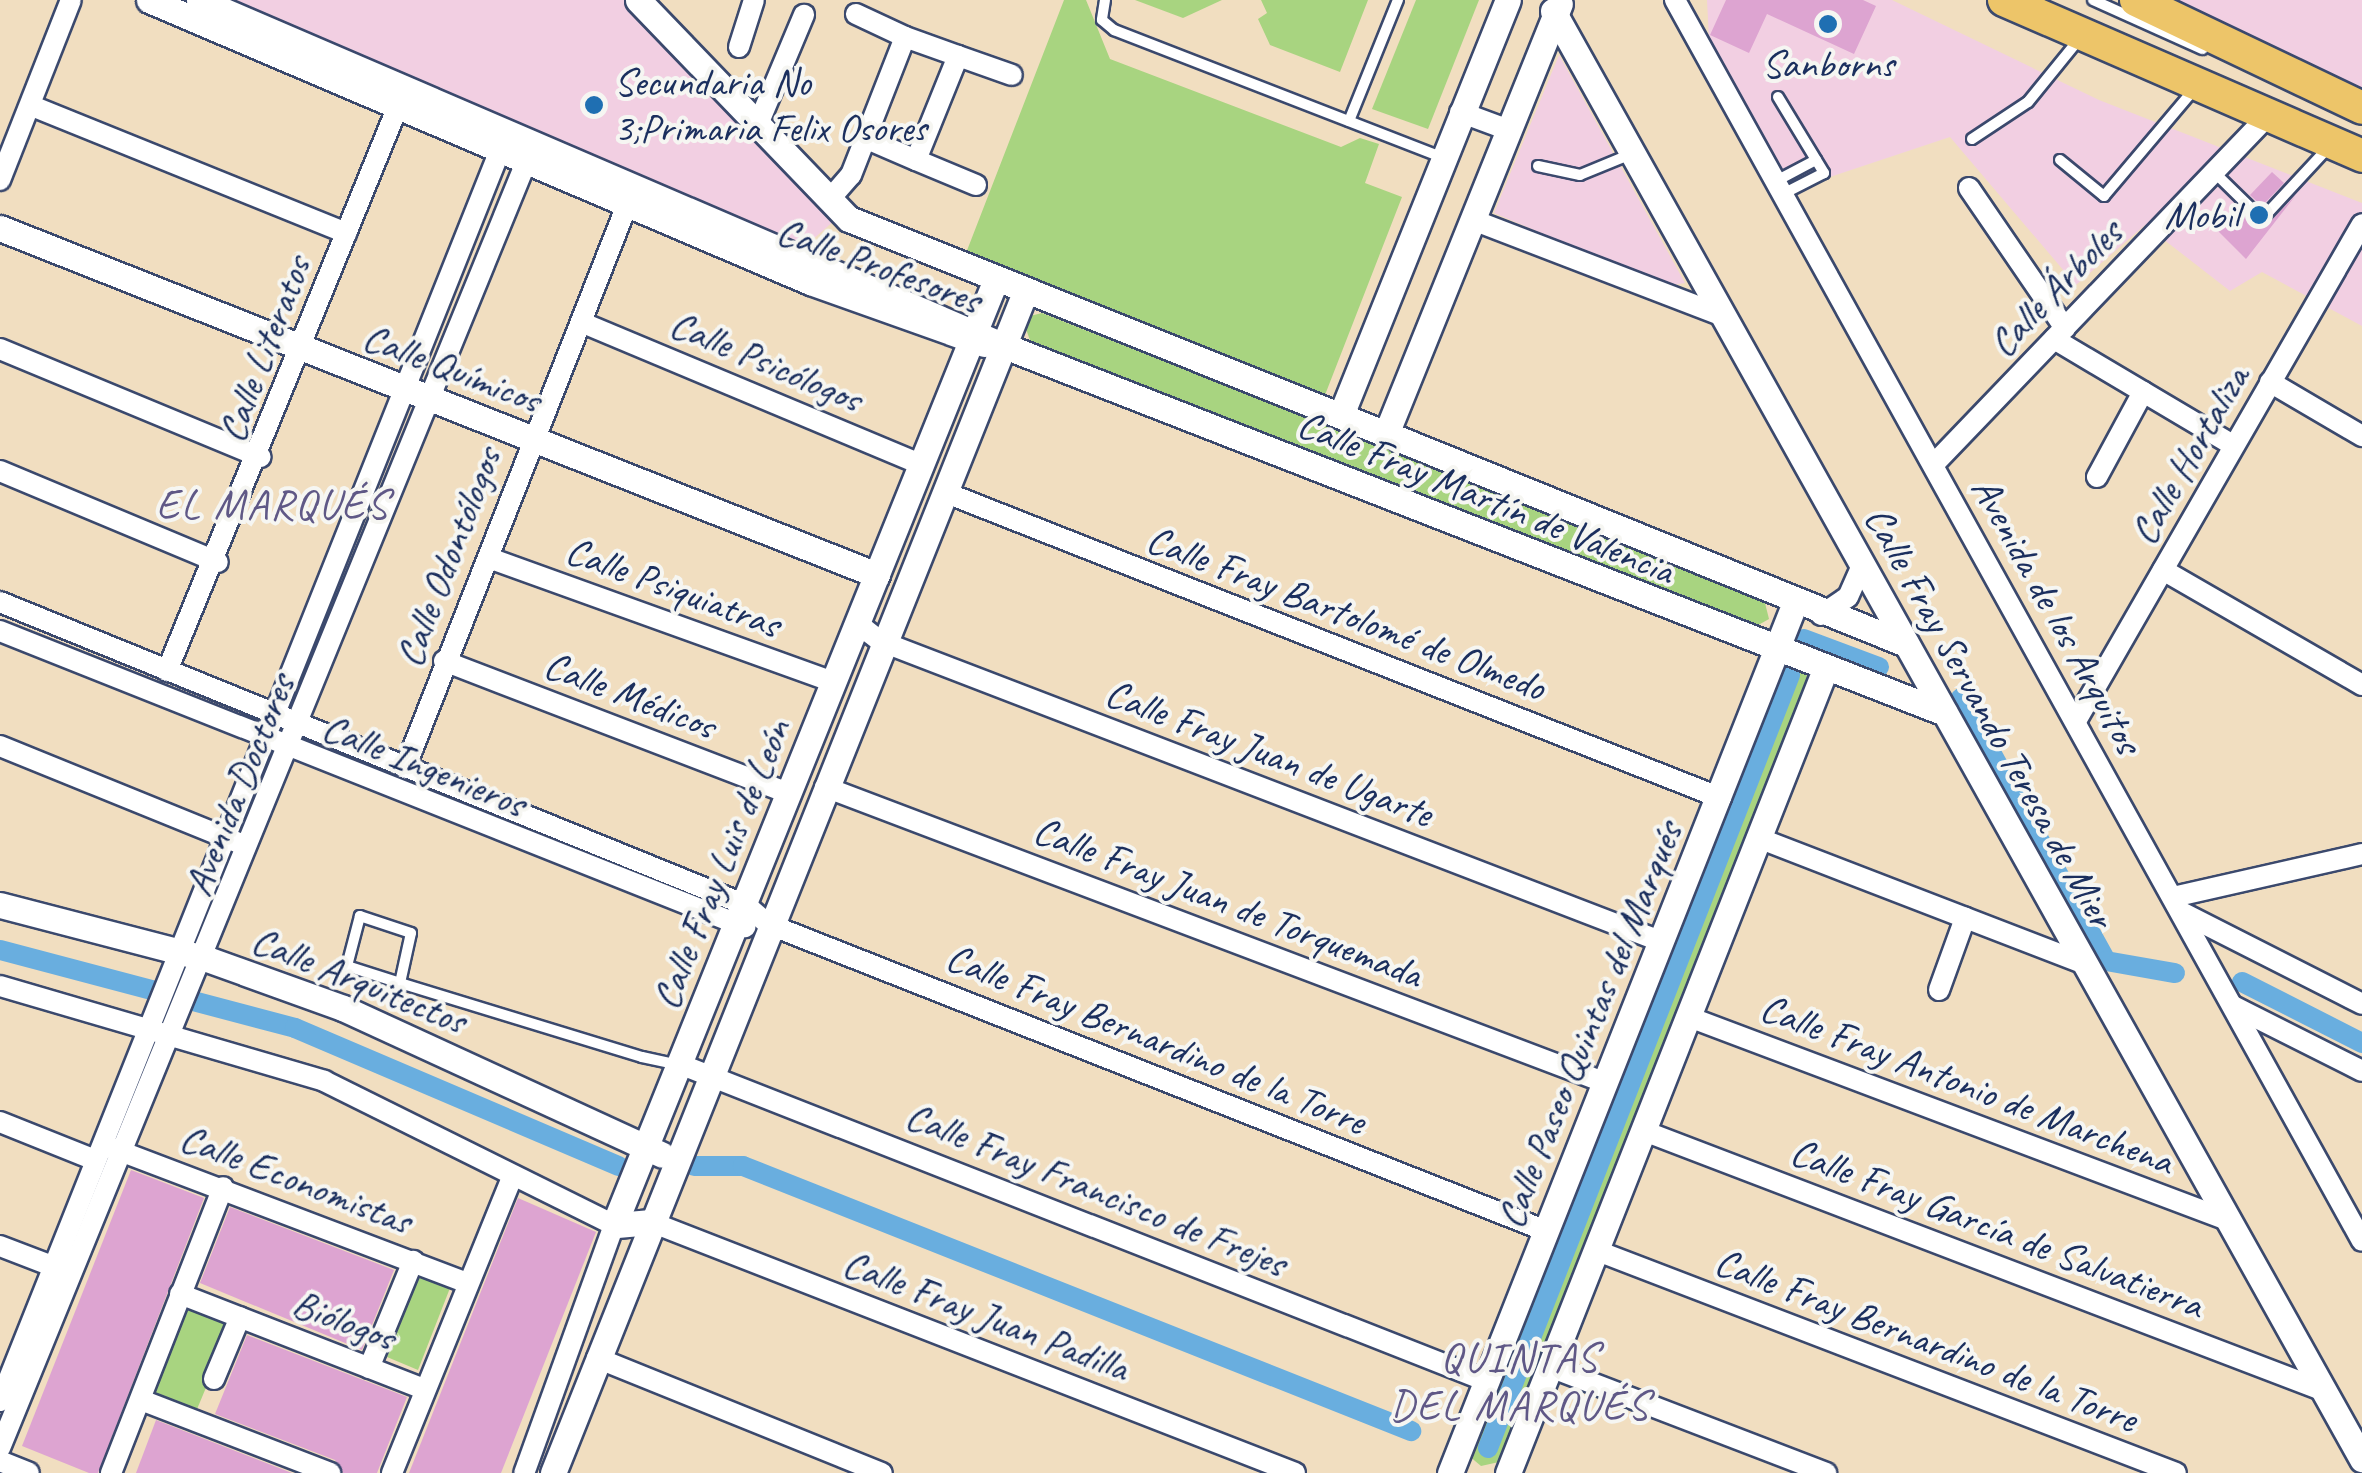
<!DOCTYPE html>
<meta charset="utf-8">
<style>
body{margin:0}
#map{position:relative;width:2362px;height:1473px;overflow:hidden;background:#f1dec0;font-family:Caveat,sans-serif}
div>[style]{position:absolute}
.built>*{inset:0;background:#f2cfe2}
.green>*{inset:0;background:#a8d480}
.canal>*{height:20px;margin:-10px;padding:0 10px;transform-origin:10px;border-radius:10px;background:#69aedf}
.building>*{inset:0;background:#dda4d1}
.roads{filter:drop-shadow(2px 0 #3b496d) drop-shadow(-2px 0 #3b496d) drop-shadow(0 2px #3b496d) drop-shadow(0 -2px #3b496d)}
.service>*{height:10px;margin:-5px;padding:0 5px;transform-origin:5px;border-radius:5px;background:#fff}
.minor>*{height:20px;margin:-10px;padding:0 10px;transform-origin:10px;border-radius:10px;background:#fff}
.tertiary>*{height:25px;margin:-12.5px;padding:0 12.5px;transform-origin:12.5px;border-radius:12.5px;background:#fff}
.primary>*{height:32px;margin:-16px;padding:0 16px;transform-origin:16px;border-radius:16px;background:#edc569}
.dots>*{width:28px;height:28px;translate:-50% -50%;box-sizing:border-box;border:5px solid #f6f6f2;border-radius:50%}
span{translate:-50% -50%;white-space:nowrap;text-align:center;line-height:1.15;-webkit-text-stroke:8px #f6f6f2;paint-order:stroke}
.poi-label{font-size:40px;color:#1b2f5e}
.left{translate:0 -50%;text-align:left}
.right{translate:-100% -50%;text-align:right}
.street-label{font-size:40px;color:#1b2f5e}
.neighbourhood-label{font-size:42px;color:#5f5886;letter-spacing:2.5px}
</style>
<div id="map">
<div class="built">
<i style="clip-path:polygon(208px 0,630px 0,835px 220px,803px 248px)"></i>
<i style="clip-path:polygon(1707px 0,1892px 0,2099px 100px,2362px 203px,2362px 326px,2262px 272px,2230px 291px,2145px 225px,2076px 285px,1950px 137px,1794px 189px,1709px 39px)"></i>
<i style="clip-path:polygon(2136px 0,2362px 0,2362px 108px)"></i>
<i style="clip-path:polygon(1559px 55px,1685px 283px,1667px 286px,1494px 213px)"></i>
</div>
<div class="green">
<i style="clip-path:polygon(1064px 0,1086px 0,1110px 59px,1341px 147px,1360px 138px,1379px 144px,1365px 183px,1402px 197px,1325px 395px,966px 253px)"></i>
<i style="clip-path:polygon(1135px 0,1222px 0,1183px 18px)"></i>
<i style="clip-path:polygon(1261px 0,1368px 0,1340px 72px,1270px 45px,1258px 19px,1267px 13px)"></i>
<i style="clip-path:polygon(1416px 0,1479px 0,1428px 129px,1372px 109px)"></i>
<i style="clip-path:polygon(1042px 313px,1764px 599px,1769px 619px,1753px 628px,1031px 343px,1022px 318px)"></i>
<i style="clip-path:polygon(1785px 661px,1806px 670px,1808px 685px,1499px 1462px,1481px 1466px,1468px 1455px)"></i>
<i style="clip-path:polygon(419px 1277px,450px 1288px,418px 1370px,387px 1357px)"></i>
<i style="clip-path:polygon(184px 1301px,235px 1318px,195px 1414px,146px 1397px)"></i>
</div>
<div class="canal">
<i style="left:1804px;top:639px;width:80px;rotate:20.5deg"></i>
<i style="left:1961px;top:698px;width:300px;rotate:61.1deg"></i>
<i style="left:2106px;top:961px;width:70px;rotate:9.9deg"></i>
<i style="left:0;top:950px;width:305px;rotate:14.8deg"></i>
<i style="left:295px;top:1028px;width:352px;rotate:23.1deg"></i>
<i style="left:2242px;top:982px;width:135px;rotate:26.9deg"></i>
<i style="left:694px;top:1166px;width:49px"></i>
<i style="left:743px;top:1166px;width:719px;rotate:21.64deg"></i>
<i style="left:1488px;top:1448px;width:830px;rotate:-68.66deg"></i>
</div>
<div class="building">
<i style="clip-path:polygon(1726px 0,1863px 0,1876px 6px,1854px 54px,1767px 14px,1749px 53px,1710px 35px)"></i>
<i style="clip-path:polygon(2272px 172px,2284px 183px,2262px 206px,2250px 195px)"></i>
<i style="clip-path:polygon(2296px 195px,2246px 259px,2217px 230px,2238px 208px,2265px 227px)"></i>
<i style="clip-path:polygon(131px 1170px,204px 1198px,98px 1473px,89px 1473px,22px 1446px)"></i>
<i style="clip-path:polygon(518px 1198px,596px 1232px,501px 1473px,409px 1473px)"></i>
<i style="clip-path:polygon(230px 1207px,394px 1270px,362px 1350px,200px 1283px)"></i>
<i style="clip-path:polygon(247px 1335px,407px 1397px,377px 1473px,343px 1473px,335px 1460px,215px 1414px)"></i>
<i style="clip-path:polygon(156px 1420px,292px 1473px,136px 1473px)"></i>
</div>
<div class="roads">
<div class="service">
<i style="left:1105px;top:0;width:20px;rotate:99deg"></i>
<i style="left:1102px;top:20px;width:16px;rotate:40deg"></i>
<i style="left:1114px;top:30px;width:352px;rotate:21.2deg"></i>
<i style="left:2093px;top:0;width:120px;rotate:24.2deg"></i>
<i style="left:1778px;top:97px;width:89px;rotate:58.8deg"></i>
<i style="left:1824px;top:173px;width:44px;rotate:152.9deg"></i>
<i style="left:1349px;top:121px;width:131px;rotate:-68deg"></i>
<i style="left:1972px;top:139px;width:67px;rotate:-33.5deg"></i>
<i style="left:2028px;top:102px;width:82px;rotate:-50.9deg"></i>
<i style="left:2060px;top:160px;width:57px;rotate:39.3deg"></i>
<i style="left:2104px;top:196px;width:143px;rotate:-49.8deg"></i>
<i style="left:1538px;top:166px;width:43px;rotate:12.1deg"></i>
<i style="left:1580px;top:175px;width:55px;rotate:-22.4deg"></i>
<i style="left:2215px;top:173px;width:66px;rotate:44.4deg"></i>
<i style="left:2262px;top:219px;width:97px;rotate:-47.1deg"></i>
<i style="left:1778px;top:180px;width:43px;rotate:-27.8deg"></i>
<i style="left:400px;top:983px;width:51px;rotate:-77.6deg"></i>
<i style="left:411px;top:933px;width:54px;rotate:-161.6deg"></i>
<i style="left:360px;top:916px;width:52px;rotate:104.6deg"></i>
<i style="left:347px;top:966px;width:56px;rotate:17.8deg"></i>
<i style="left:400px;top:983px;width:253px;rotate:17deg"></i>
<i style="left:642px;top:1057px;width:35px;rotate:12deg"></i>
</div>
<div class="minor">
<i style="left:1675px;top:0;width:1418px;rotate:61.03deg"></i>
<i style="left:856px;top:14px;width:54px;rotate:25.1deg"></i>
<i style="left:739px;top:47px;width:49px;rotate:-72.3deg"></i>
<i style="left:958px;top:56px;width:57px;rotate:19.4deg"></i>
<i style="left:32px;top:106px;width:339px;rotate:22deg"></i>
<i style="left:1460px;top:112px;width:49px;rotate:20.3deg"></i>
<i style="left:756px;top:129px;width:124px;rotate:-67.2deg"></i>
<i style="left:916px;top:160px;width:65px;rotate:22.6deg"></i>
<i style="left:0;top:180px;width:193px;rotate:-68.5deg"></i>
<i style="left:1969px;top:188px;width:170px;rotate:55.6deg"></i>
<i style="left:829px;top:200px;width:33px;rotate:-49deg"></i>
<i style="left:851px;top:175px;width:148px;rotate:-68.6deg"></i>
<i style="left:905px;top:37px;width:56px;rotate:19.7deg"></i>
<i style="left:958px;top:56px;width:112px;rotate:112deg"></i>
<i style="left:916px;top:160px;width:53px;rotate:-156.8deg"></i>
<i style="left:1473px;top:220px;width:268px;rotate:21deg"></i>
<i style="left:583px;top:323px;width:365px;rotate:22.7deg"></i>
<i style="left:2054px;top:339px;width:209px;rotate:30.7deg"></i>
<i style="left:0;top:349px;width:282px;rotate:22.5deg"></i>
<i style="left:2270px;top:382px;width:107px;rotate:30.4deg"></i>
<i style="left:1934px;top:464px;width:482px;rotate:-46.2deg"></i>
<i style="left:0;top:471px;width:236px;rotate:22.7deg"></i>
<i style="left:2097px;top:477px;width:97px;rotate:-61.6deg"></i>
<i style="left:944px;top:492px;width:835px;rotate:21.5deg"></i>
<i style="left:489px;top:558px;width:367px;rotate:19.8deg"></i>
<i style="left:2163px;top:570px;width:230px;rotate:30deg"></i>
<i style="left:0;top:602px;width:805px;rotate:22.11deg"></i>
<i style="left:746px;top:905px;width:29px;rotate:41deg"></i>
<i style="left:768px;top:924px;width:836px;rotate:21.53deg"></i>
<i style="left:1821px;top:615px;width:32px;rotate:-34deg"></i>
<i style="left:1848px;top:597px;width:34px;rotate:-66deg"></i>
<i style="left:857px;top:623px;width:29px;rotate:38deg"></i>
<i style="left:880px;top:641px;width:836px;rotate:21.04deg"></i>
<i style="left:0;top:631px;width:802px;rotate:21.67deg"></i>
<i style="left:444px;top:661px;width:371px;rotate:21deg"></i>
<i style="left:167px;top:671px;width:610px;rotate:-67.76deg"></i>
<i style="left:2076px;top:721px;width:573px;rotate:-60.08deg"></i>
<i style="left:0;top:746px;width:258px;rotate:22.1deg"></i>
<i style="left:405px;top:768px;width:605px;rotate:-68.48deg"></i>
<i style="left:825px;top:787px;width:835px;rotate:20.76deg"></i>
<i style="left:1761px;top:839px;width:347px;rotate:21.1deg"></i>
<i style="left:2173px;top:897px;width:194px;rotate:-12.8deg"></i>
<i style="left:2181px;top:912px;width:203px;rotate:26.9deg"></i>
<i style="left:0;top:986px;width:338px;rotate:16.3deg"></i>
<i style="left:324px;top:1081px;width:324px;rotate:26.4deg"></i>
<i style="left:614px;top:1225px;width:264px;rotate:109.9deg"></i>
<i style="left:1939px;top:990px;width:77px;rotate:-70.1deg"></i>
<i style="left:2233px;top:1006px;width:144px;rotate:26.7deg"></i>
<i style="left:1689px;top:1017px;width:570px;rotate:20.66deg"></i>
<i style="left:682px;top:1065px;width:862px;rotate:21.44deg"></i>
<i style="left:0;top:1122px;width:102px;rotate:21.8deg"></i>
<i style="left:1644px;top:1131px;width:728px;rotate:20.92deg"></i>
<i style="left:112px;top:1148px;width:378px;rotate:20.8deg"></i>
<i style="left:651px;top:1222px;width:691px;rotate:21.29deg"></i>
<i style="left:0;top:1246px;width:59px;rotate:20.9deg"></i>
<i style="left:1595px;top:1250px;width:622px;rotate:21deg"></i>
<i style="left:180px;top:1294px;width:262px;rotate:21.3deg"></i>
<i style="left:597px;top:1358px;width:307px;rotate:22deg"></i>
<i style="left:1550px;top:1367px;width:296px;rotate:21deg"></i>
<i style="left:369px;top:1368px;width:116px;rotate:-67.6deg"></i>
<i style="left:214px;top:1379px;width:67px;rotate:-67.2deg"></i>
<i style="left:141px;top:1400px;width:203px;rotate:21.1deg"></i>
<i style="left:0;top:1401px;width:1360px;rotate:-68.21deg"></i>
<i style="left:0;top:1448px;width:1402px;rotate:-67.75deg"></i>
<i style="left:0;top:1461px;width:31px;rotate:22deg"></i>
<i style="left:111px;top:1473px;width:307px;rotate:-68.6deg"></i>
<i style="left:392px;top:1473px;width:319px;rotate:-67.9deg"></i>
</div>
<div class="tertiary">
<i style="left:149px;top:0;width:719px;rotate:23.1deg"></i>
<i style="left:810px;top:282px;width:185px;rotate:19.6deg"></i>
<i style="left:199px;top:0;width:874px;rotate:23.25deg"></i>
<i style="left:1002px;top:345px;width:1012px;rotate:21.32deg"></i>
<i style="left:638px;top:0;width:304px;rotate:46.1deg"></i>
<i style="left:849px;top:219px;width:578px;rotate:21.82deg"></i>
<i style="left:1386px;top:434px;width:464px;rotate:-68deg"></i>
<i style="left:1553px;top:11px;width:1659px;rotate:60.81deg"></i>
<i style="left:0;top:228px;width:943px;rotate:21.59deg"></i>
<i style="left:1341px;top:415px;width:447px;rotate:-68.1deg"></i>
<i style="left:1399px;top:439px;width:547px;rotate:22.02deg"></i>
<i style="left:0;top:905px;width:214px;rotate:14.6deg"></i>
<i style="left:207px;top:959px;width:145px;rotate:19.8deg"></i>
<i style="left:343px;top:1008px;width:351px;rotate:24.7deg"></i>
<i style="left:651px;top:1222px;width:37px;rotate:175deg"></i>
<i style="left:614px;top:1225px;width:1015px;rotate:-68.01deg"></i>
<i style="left:553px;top:1473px;width:1269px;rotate:-68.21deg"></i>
<i style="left:1450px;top:1473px;width:934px;rotate:-68.38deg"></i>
<i style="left:1508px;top:1473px;width:861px;rotate:-68.47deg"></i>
</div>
<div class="primary">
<i style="left:2004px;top:0;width:391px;rotate:23.5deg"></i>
<i style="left:2136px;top:0;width:250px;rotate:25.5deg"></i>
</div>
</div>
<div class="dots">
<i style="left:1828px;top:24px;background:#1f6fb2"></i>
<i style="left:594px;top:105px;background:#1f6fb2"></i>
<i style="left:2259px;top:215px;background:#1f6fb2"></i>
</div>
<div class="poi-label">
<span style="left:1828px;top:64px">Sanborns</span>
<span class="left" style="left:614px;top:105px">Secundaria No<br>3;Primaria Felix Osores</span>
<span class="right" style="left:2239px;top:215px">Mobil</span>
</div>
<div class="street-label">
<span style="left:879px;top:265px;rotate:20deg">Calle Profesores</span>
<span style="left:2055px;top:288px;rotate:-46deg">Calle Árboles</span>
<span style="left:264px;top:349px;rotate:-69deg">Calle Literatos</span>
<span style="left:766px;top:361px;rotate:23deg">Calle Psicólogos</span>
<span style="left:452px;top:368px;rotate:21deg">Calle Químicos</span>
<span style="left:2189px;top:455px;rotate:-60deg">Calle Hortaliza</span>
<span style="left:1486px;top:497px;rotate:22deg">Calle Fray Martín de Valencia</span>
<span style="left:448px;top:557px;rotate:-69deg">Calle Odontólogos</span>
<span style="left:673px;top:587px;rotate:20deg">Calle Psiquiatras</span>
<span style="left:1346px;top:613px;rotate:21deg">Calle Fray Bartolomé de Olmedo</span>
<span style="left:2057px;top:615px;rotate:61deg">Avenida de los Arquitos</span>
<span style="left:630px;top:695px;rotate:21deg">Calle Médicos</span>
<span style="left:1990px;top:717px;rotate:61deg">Calle Fray Servando Teresa de Mier</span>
<span style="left:1269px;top:753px;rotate:21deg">Calle Fray Juan de Ugarte</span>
<span style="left:424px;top:765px;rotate:22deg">Calle Ingenieros</span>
<span style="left:239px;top:785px;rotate:-68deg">Avenida Doctores</span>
<span style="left:721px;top:864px;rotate:-68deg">Calle Fray Luis de León</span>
<span style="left:1228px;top:902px;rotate:21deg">Calle Fray Juan de Torquemada</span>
<span style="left:359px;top:980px;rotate:22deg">Calle Arquitectos</span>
<span style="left:1589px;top:1025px;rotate:-68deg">Calle Paseo Quintas del Marqués</span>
<span style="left:1156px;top:1039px;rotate:22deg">Calle Fray Bernardino de la Torre</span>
<span style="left:1967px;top:1084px;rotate:21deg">Calle Fray Antonio de Marchena</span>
<span style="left:296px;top:1179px;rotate:21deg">Calle Economistas</span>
<span style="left:1096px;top:1189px;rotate:22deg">Calle Fray Francisco de Frejes</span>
<span style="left:1997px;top:1228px;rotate:21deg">Calle Fray García de Salvatierra</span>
<span style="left:986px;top:1315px;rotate:21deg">Calle Fray Juan Padilla</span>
<span style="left:344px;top:1320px;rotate:21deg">Biólogos</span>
<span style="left:1926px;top:1340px;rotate:21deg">Calle Fray Bernardino de la Torre</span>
</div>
<div class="neighbourhood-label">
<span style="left:273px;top:505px">EL MARQUÉS</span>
<span style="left:1520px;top:1382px">QUINTAS<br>DEL MARQUÉS</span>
</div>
</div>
